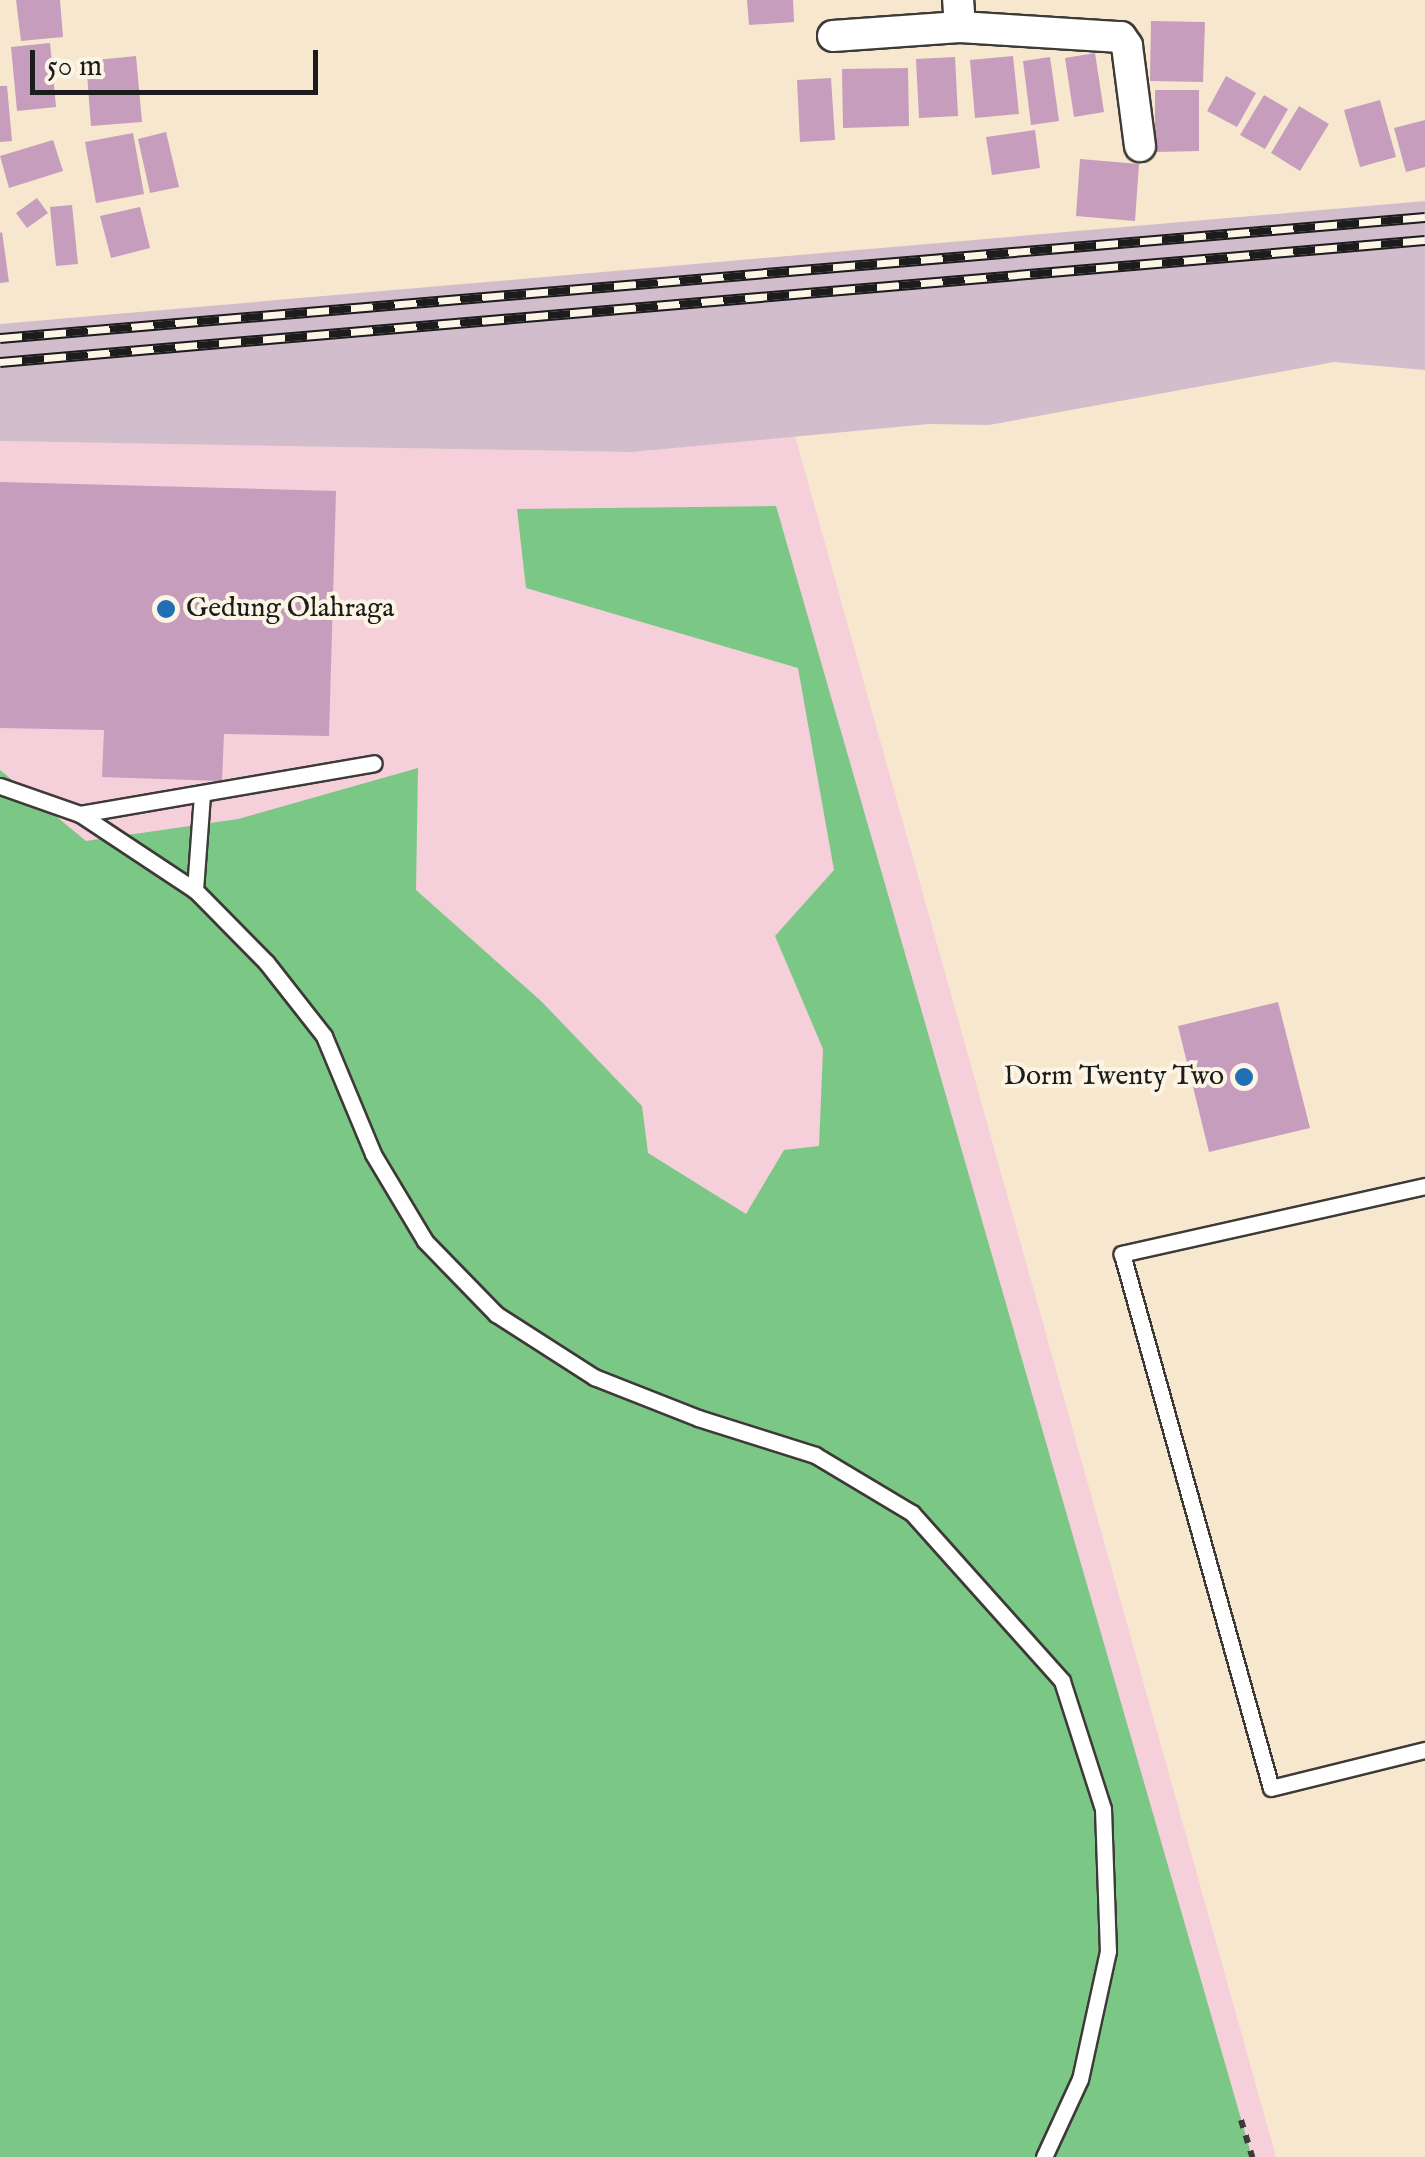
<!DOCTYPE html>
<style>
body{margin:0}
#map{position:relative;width:1425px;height:2157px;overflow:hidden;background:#f7e7ce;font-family:"IM FELL English",serif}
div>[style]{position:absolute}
.built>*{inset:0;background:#f5cfda}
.industrial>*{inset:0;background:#d1bdcb}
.green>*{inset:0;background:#7bc785}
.building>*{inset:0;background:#c69dbc}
.path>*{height:6px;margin-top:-3px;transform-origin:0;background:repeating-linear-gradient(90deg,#3d3a37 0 8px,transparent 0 16px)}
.roads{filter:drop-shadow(2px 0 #3d3a37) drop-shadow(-2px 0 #3d3a37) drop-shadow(0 2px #3d3a37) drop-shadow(0 -2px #3d3a37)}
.service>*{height:15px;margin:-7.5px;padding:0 7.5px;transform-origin:7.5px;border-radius:7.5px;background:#fff}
.minor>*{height:30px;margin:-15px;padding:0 15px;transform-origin:15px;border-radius:15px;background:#fff}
.rail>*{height:11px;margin-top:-5.5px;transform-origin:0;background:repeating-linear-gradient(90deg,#fcf5e5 0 22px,#1c1c1c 0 44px);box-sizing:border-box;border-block:2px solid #1c1c1c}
.dots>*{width:28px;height:28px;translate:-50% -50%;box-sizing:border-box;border:5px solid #fcf5e5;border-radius:50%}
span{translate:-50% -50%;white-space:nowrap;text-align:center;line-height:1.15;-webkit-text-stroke:8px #fcf5e5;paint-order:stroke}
.poi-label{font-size:28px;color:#1c1c1c}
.left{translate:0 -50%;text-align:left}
.right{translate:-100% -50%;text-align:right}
.scale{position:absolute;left:30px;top:50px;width:288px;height:45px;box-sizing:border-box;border:5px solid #1c1c1c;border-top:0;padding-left:12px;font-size:30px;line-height:35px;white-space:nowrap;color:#1c1c1c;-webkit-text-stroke:8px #fcf5e5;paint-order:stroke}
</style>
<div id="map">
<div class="built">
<i style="clip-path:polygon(795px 436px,1276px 2157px,0 2157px,0 441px,632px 452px)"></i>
</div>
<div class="industrial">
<i style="clip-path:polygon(1425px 201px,1425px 370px,1334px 362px,989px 425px,929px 424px,632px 452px,0 441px,0 324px)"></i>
</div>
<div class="green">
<i style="clip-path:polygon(776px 506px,1252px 2157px,0 2157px,0 770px,86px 841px,238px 819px,418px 768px,416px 890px,541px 1001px,642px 1106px,648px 1153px,746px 1214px,784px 1150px,819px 1146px,823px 1049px,775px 936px,834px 870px,798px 668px,526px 588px,517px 509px)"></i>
</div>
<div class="building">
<i style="clip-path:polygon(16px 0,60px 0,63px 37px,21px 41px)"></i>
<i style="clip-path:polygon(747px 0,793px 0,794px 22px,749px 25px)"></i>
<i style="clip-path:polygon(1151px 21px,1205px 22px,1203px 82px,1150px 81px)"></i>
<i style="clip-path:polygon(50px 43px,56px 107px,17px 111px,11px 47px)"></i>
<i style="clip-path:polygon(1095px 53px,1104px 112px,1074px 117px,1065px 58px)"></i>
<i style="clip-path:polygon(136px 56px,142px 122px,91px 126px,86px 61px)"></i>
<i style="clip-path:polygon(1013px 56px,1019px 114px,975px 118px,970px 60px)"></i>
<i style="clip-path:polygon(955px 57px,958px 116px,919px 118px,916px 59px)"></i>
<i style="clip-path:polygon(1050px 57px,1059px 121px,1031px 125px,1023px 61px)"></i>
<i style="clip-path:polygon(908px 68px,909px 126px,843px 128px,842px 69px)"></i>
<i style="clip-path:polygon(1226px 76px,1256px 93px,1237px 127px,1207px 111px)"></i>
<i style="clip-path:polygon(831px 78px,835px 140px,800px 142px,797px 80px)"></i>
<i style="clip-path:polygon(0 86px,7px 86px,12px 141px,0 142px)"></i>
<i style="clip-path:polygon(1155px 90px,1199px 90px,1199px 151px,1155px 152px)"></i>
<i style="clip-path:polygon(1264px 95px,1288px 109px,1265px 149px,1240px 135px)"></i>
<i style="clip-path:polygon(1380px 100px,1396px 157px,1360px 167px,1344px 110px)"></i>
<i style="clip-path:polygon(1299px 106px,1329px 124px,1300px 171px,1271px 153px)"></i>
<i style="clip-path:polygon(1425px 120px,1425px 167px,1406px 172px,1394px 128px)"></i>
<i style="clip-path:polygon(1035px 130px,1040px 168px,992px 175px,986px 137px)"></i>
<i style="clip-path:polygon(166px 132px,179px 187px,150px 193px,138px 139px)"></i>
<i style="clip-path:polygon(133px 133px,144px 194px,96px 203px,85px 142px)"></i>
<i style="clip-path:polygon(53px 140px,63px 171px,9px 188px,0 156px)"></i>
<i style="clip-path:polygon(1080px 159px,1139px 164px,1135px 221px,1076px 216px)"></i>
<i style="clip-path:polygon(37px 198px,48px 213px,27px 228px,16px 213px)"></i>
<i style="clip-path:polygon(72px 205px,78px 264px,56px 266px,50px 207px)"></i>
<i style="clip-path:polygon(140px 207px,150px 248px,111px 258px,100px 216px)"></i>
<i style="clip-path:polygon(2px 232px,9px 282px,0 283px,0 233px)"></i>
<i style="clip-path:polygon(0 482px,336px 491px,329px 736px,224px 734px,222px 781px,102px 777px,104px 730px,0 728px)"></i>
<i style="clip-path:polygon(1278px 1002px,1310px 1128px,1209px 1152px,1178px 1026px)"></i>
</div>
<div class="path">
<i style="left:1241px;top:2120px;width:39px;rotate:73deg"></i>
</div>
<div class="roads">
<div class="service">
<i style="left:0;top:786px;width:85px;rotate:19.3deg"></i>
<i style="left:80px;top:814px;width:138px;rotate:33.5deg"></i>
<i style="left:195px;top:890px;width:101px;rotate:45.4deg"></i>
<i style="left:266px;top:962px;width:94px;rotate:51.9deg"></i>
<i style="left:324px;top:1036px;width:128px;rotate:67.4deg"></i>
<i style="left:373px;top:1154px;width:101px;rotate:59.1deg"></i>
<i style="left:425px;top:1241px;width:102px;rotate:45.8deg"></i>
<i style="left:496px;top:1314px;width:117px;rotate:32.7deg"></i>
<i style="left:594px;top:1377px;width:112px;rotate:21.5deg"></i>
<i style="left:698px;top:1418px;width:123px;rotate:17.5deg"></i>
<i style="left:815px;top:1455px;width:113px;rotate:30.9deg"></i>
<i style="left:912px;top:1513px;width:225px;rotate:48.2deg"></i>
<i style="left:1062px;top:1681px;width:134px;rotate:72.2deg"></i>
<i style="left:1103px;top:1809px;width:142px;rotate:88deg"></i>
<i style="left:1108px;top:1951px;width:131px;rotate:102.3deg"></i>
<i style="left:1080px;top:2079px;width:86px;rotate:114.8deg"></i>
<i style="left:80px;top:814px;width:298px;rotate:-9.8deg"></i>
<i style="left:195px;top:890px;width:95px;rotate:-85.8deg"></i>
<i style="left:1425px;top:1186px;width:311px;rotate:167.4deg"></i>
<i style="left:1122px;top:1254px;width:554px;rotate:74.41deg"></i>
<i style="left:1271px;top:1788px;width:159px;rotate:-13.9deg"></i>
</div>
<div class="minor">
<i style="left:960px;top:27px;width:161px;rotate:3.6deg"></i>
<i style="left:1121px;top:37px;width:11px;rotate:56deg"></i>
<i style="left:1127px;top:46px;width:101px;rotate:82.6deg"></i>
<i style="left:833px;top:36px;width:127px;rotate:-4.1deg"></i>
<i style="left:960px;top:27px;width:27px;rotate:-94deg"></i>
</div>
</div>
<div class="rail">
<i style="left:0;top:338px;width:1430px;rotate:-4.85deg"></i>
<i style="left:0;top:362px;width:1430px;rotate:-4.89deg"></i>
</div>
<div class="dots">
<i style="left:166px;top:609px;background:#1f6fb2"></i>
<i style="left:1244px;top:1077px;background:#1f6fb2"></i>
</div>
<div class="poi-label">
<span class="left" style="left:186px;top:609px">Gedung Olahraga</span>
<span class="right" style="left:1224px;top:1077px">Dorm Twenty Two</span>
</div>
<div class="scale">50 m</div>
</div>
